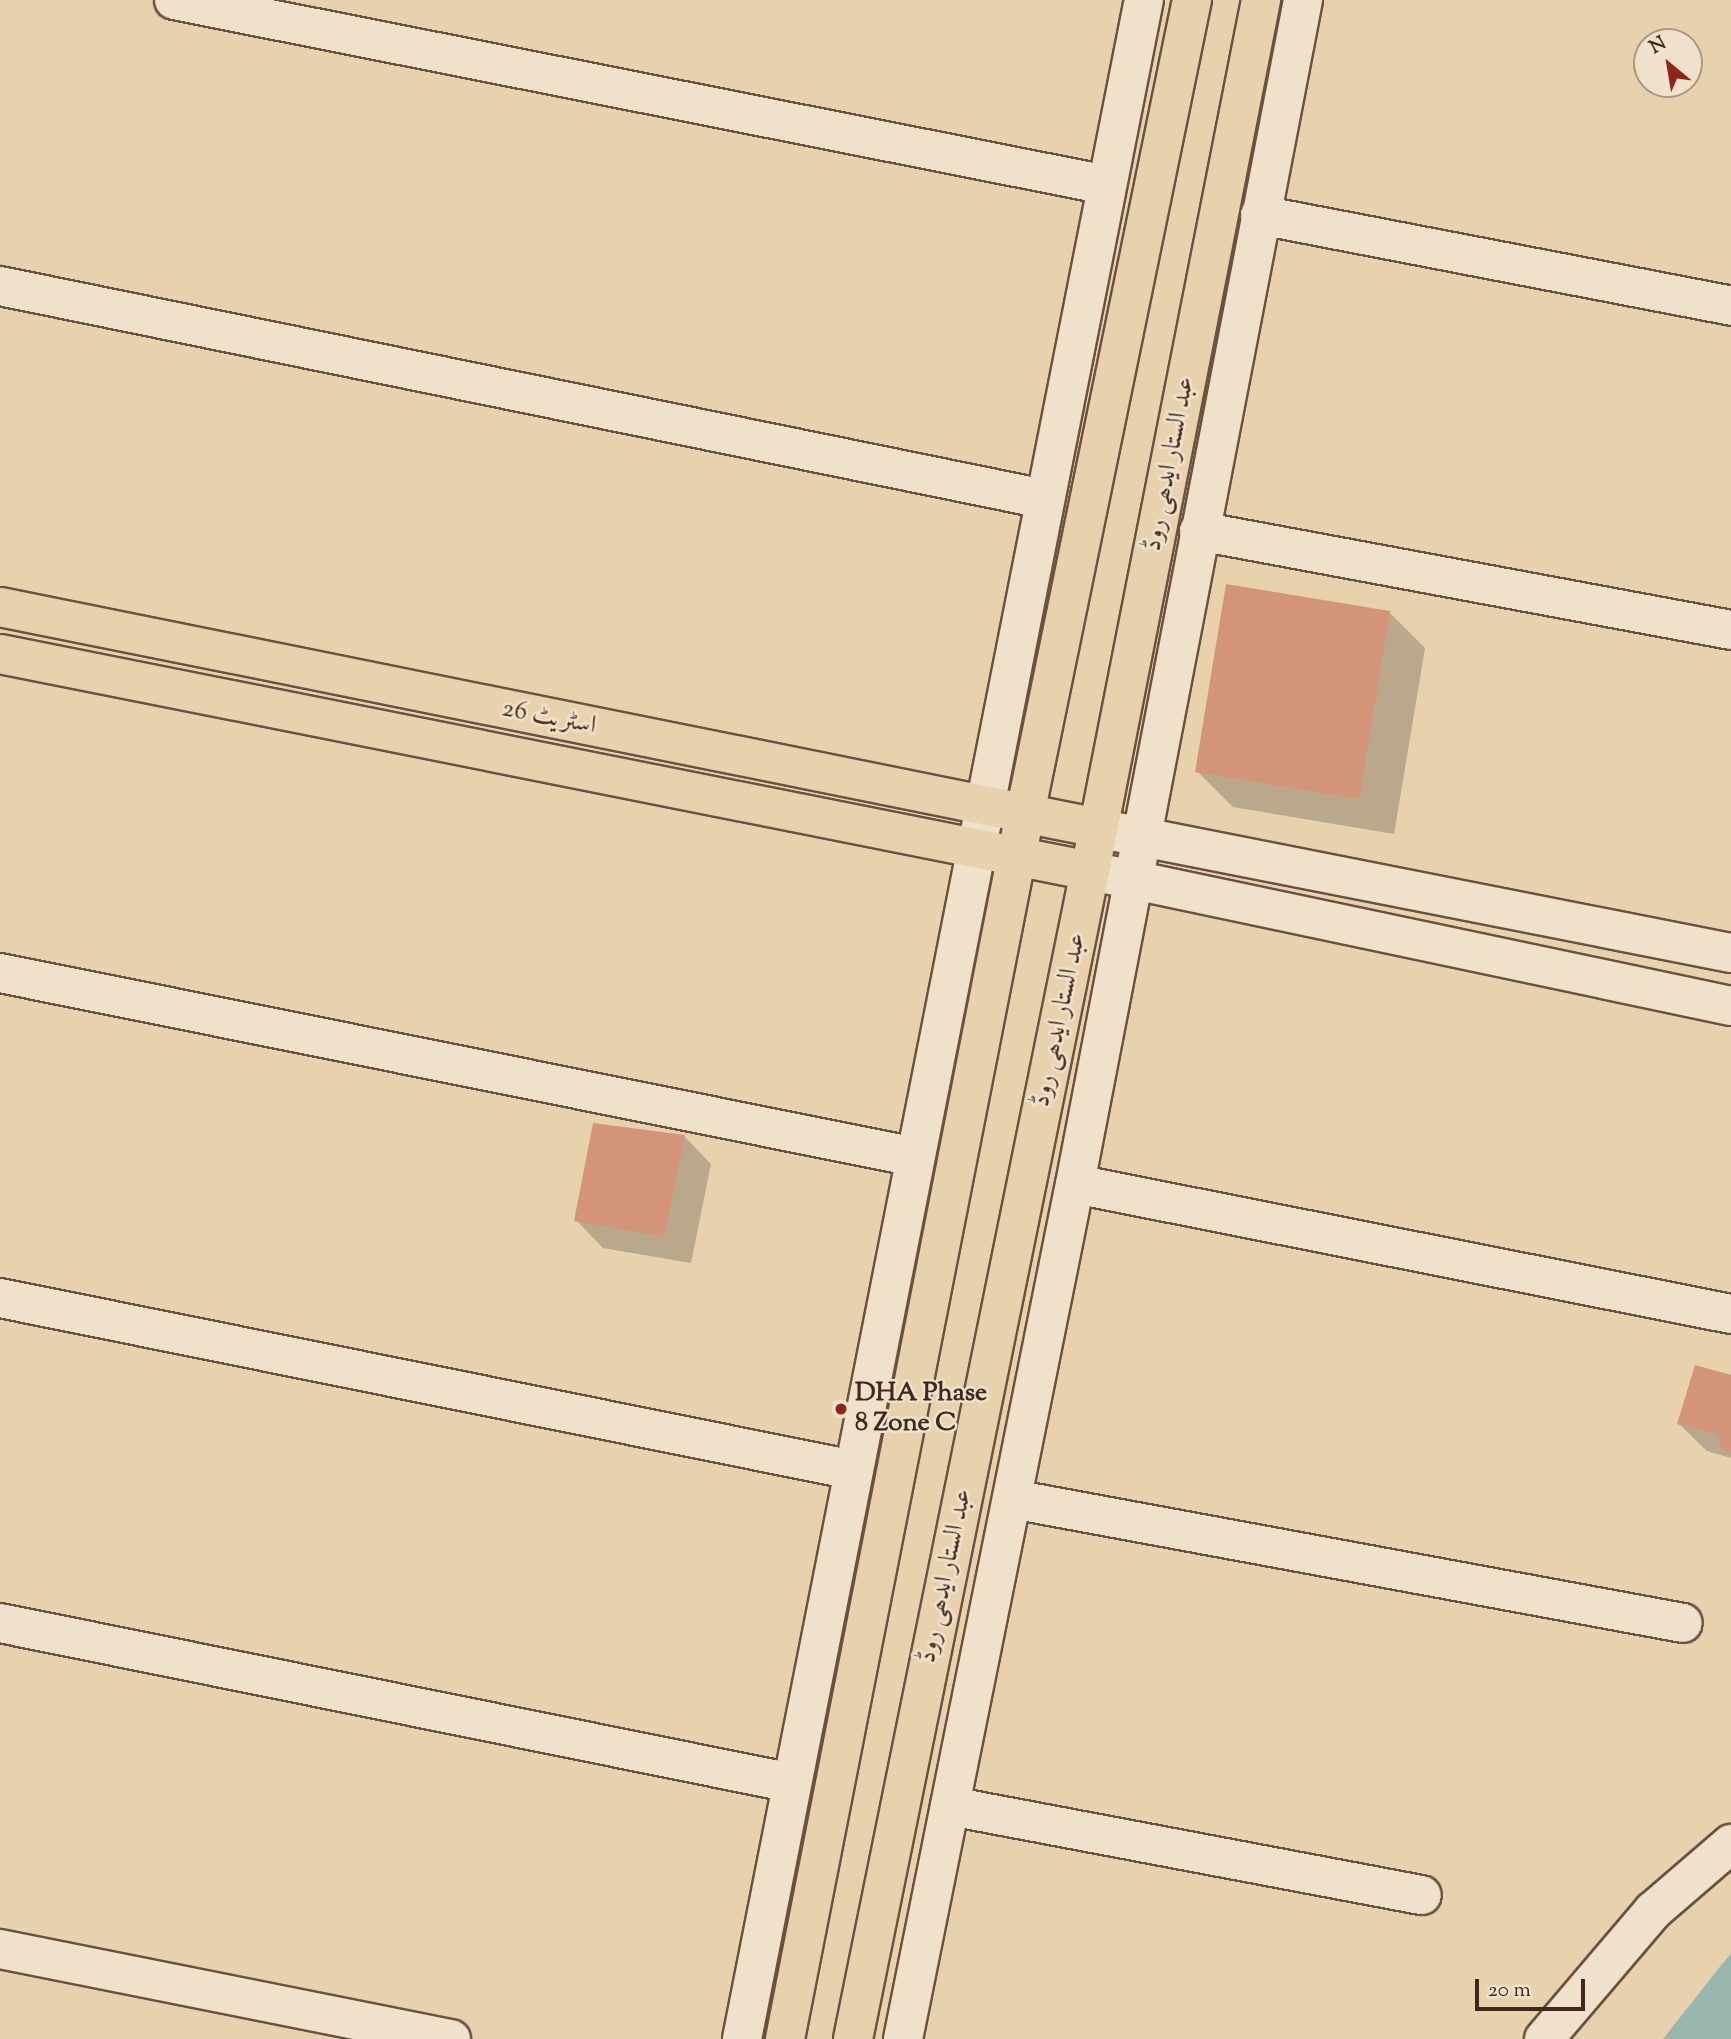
<!DOCTYPE html>
<meta charset="utf-8">
<style>
body{margin:0}
#map{position:relative;width:1731px;height:2039px;overflow:hidden;background:#e8d2ae;font-family:"Sorts Mill Goudy",Amiri,serif}
div>[style]{position:absolute}
.water>*{inset:0;background:#98b7af}
.shadow>*{inset:0;background:#0003}
.building>*{inset:0;background:#d4947a}
.roads{filter:drop-shadow(2px 0 #6a5140) drop-shadow(-2px 0 #6a5140) drop-shadow(0 2px #6a5140) drop-shadow(0 -2px #6a5140)}
.minor>*{height:38px;margin:-19px;padding:0 19px;transform-origin:19px;border-radius:19px;background:#f0e2ca}
.major>*{height:38px;margin:-19px;padding:0 19px;transform-origin:19px;border-radius:19px;background:#e8d2ae}
.dots>*{width:19px;height:19px;translate:-50% -50%;box-sizing:border-box;border:4px solid #f0e2ca;border-radius:50%}
span{translate:-50% -50%;white-space:nowrap;text-align:center;line-height:1.15;-webkit-text-stroke:5px #f0e2ca;paint-order:stroke}
.street-label{font-size:26px;color:#40261c}
.poi-label{font-size:26px;color:#40261c;font-weight:700}
.left{translate:0 -50%;text-align:left}
.north{position:absolute;left:1633px;top:28px;width:70px;height:70px;box-sizing:border-box;background:#f0e2ca;border:2px solid #aa9784;border-radius:50%;rotate:330deg;font-size:19px;font-weight:700;line-height:28px;text-align:center;color:#40261c}
.north::after{content:'';display:block;margin:auto;width:24px;height:32px;background:#8f2418;clip-path:polygon(50% 0,100% 100%,50% 72%,0 100%)}
.scale{position:absolute;left:1475px;top:1979px;width:110px;height:32px;box-sizing:border-box;border:4px solid #40261c;border-top:0;padding-left:9px;font-size:21px;line-height:24px;white-space:nowrap;color:#40261c;-webkit-text-stroke:5px #f0e2ca;paint-order:stroke}
</style>
<div id="map">
<div class="water">
<i style="clip-path:polygon(1731px 1954px,1731px 2039px,1663px 2039px,1722px 1964px)"></i>
</div>
<div class="shadow">
<i style="clip-path:polygon(1389px 612px,1425px 648px,1394px 834px,1233px 807px,1197px 771px)"></i>
<i style="clip-path:polygon(684px 1136px,711px 1164px,691px 1263px,603px 1248px,576px 1220px)"></i>
<i style="clip-path:polygon(1731px 1376px,1731px 1458px,1707px 1451px,1679px 1424px)"></i>
</div>
<div class="building">
<i style="clip-path:polygon(1226px 584px,1390px 611px,1359px 799px,1195px 772px)"></i>
<i style="clip-path:polygon(593px 1123px,685px 1135px,664px 1237px,574px 1221px)"></i>
<i style="clip-path:polygon(1695px 1365px,1731px 1375px,1731px 1452px,1720px 1449px,1719px 1434px,1677px 1424px)"></i>
</div>
<div class="roads">
<div class="minor">
<i style="left:174px;top:0;width:951px;rotate:11.22deg"></i>
<i style="left:1260px;top:215px;width:480px;rotate:10.9deg"></i>
<i style="left:0;top:286px;width:1066px;rotate:11.53deg"></i>
<i style="left:1199px;top:531px;width:541px;rotate:10.54deg"></i>
<i style="left:1117px;top:832px;width:626px;rotate:11.15deg"></i>
<i style="left:1110px;top:875px;width:635px;rotate:11.91deg"></i>
<i style="left:0;top:973px;width:933px;rotate:11.37deg"></i>
<i style="left:1075px;top:1184px;width:669px;rotate:11.21deg"></i>
<i style="left:0;top:1298px;width:870px;rotate:11.4deg"></i>
<i style="left:1012px;top:1499px;width:682px;rotate:10.47deg"></i>
<i style="left:0;top:1623px;width:808px;rotate:11.42deg"></i>
<i style="left:950px;top:1806px;width:480px;rotate:10.7deg"></i>
<i style="left:0;top:1949px;width:460px;rotate:11.3deg"></i>
<i style="left:742px;top:2039px;width:2078px;rotate:-78.85deg"></i>
<i style="left:903px;top:2039px;width:872px;rotate:-78.63deg"></i>
<i style="left:1075px;top:1184px;width:1206px;rotate:-79.1deg"></i>
<i style="left:1544px;top:2039px;width:168px;rotate:-49.6deg"></i>
<i style="left:1653px;top:1911px;width:103px;rotate:-40.7deg"></i>
</div>
<div class="major">
<i style="left:0;top:607px;width:1120px;rotate:11.38deg"></i>
<i style="left:0;top:654px;width:1111px;rotate:11.26deg"></i>
<i style="left:785px;top:2039px;width:1248px;rotate:-78.92deg"></i>
<i style="left:1025px;top:814px;width:831px;rotate:-78.41deg"></i>
<i style="left:853px;top:2039px;width:1192px;rotate:-78.53deg"></i>
<i style="left:1090px;top:871px;width:888px;rotate:-78.89deg"></i>
</div>
</div>
<div class="dots">
<i style="left:841px;top:1409px;background:#8f2418"></i>
</div>
<div class="street-label">
<span style="left:1170px;top:464px;rotate:-79deg">عبد الستار ایدھی روڈ</span>
<span style="left:549px;top:718px;rotate:11deg">اسٹریٹ 26</span>
<span style="left:1060px;top:1020px;rotate:-78deg">عبد الستار ایدھی روڈ</span>
<span style="left:946px;top:1576px;rotate:-78deg">عبد الستار ایدھی روڈ</span>
</div>
<div class="poi-label">
<span class="left" style="left:855px;top:1409px">DHA Phase<br>8 Zone C</span>
</div>
<div class="north">N</div>
<div class="scale">20 m</div>
</div>
